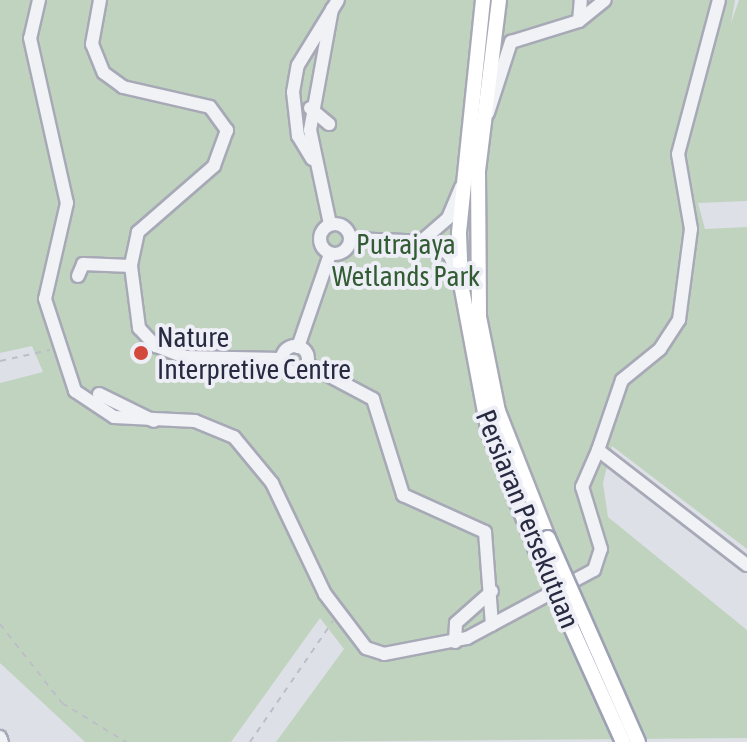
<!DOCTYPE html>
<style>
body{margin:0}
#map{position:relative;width:747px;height:742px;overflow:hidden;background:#dee0e8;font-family:"Asap Condensed",sans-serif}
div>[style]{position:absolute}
.green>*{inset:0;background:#c0d3bf}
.path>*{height:2px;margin-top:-1px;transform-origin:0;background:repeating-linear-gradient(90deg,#bcbec7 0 6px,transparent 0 12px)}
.roads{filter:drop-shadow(2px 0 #a7a9b6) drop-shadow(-2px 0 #a7a9b6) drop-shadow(0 2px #a7a9b6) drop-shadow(0 -2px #a7a9b6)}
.minor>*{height:12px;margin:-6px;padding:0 6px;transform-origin:6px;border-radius:6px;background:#f1f2f6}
.minor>.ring{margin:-6px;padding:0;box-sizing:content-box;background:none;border:12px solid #f1f2f6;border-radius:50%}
.major>*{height:14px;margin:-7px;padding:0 7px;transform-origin:7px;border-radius:7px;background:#fff}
.bridges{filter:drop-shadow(2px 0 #9da1b4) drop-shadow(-2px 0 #9da1b4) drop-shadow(0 2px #9da1b4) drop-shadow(0 -2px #9da1b4)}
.major-bridge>*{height:14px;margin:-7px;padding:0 7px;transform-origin:7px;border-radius:7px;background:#fff}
.dots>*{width:22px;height:22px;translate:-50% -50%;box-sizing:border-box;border:4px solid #eeeff6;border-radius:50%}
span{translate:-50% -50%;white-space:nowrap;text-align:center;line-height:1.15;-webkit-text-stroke:8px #eeeff6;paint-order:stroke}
.park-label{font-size:28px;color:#335c35}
.poi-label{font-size:28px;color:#272a40}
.left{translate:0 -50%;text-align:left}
.street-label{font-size:28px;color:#272a40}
</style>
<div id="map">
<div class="green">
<i style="clip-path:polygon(0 0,735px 0,731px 23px,739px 0,747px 0,747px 201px,698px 203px,705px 229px,747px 227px,747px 549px,612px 446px,603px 483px,608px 517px,747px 630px,747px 738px,276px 742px,344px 649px,320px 618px,231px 742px,85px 742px,0 663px,0 383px,43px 372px,32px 346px,0 353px)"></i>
</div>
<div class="path">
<i style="left:0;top:361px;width:51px;rotate:-12.4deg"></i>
<i style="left:0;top:624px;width:100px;rotate:51.9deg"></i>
<i style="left:62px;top:703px;width:75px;rotate:31.4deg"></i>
<i style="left:250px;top:742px;width:147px;rotate:-55.6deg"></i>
</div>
<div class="roads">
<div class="minor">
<i style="left:39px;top:0;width:39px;rotate:103deg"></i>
<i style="left:30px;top:38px;width:169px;rotate:77.4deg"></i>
<i style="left:67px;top:203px;width:98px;rotate:102.9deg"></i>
<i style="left:45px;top:299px;width:97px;rotate:71.9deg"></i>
<i style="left:75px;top:391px;width:47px;rotate:33.7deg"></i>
<i style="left:114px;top:417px;width:81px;rotate:2.8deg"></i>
<i style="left:195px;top:421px;width:42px;rotate:22.3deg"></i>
<i style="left:234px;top:437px;width:60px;rotate:50.4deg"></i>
<i style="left:272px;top:483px;width:123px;rotate:64.5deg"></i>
<i style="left:325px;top:594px;width:68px;rotate:52.8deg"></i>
<i style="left:366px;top:648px;width:19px;rotate:18deg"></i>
<i style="left:384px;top:654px;width:85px;rotate:-10.9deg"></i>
<i style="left:467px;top:638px;width:144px;rotate:-28.2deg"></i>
<i style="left:594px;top:570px;width:22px;rotate:-72deg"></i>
<i style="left:601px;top:549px;width:65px;rotate:-107deg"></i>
<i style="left:582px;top:487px;width:40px;rotate:-66.6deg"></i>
<i style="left:598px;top:450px;width:188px;rotate:37.7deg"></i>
<i style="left:100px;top:0;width:45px;rotate:100.3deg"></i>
<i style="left:92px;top:44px;width:31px;rotate:68deg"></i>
<i style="left:104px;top:73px;width:24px;rotate:36deg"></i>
<i style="left:123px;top:87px;width:89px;rotate:12.9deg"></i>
<i style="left:210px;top:107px;width:29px;rotate:54deg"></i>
<i style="left:227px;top:130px;width:38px;rotate:110deg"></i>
<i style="left:214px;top:166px;width:101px;rotate:139deg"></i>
<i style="left:138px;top:232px;width:35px;rotate:102deg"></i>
<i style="left:131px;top:266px;width:63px;rotate:82.6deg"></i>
<i style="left:139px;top:328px;width:25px;rotate:47deg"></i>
<i style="left:156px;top:346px;width:31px;rotate:21deg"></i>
<i style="left:185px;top:357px;width:96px;rotate:1.2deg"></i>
<i style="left:579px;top:21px;width:21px;rotate:-85deg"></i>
<i style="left:310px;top:108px;width:25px;rotate:40deg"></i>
<i style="left:488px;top:113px;width:75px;rotate:-72.1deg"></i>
<i style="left:511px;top:42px;width:71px;rotate:-17.2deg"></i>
<i style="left:579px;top:21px;width:33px;rotate:-39deg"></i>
<i style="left:312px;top:159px;width:27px;rotate:-121deg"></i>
<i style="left:298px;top:136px;width:44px;rotate:-96.5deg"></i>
<i style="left:293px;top:92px;width:27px;rotate:-80deg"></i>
<i style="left:298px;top:65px;width:76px;rotate:-58.4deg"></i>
<i class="ring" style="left:320px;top:224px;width:18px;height:18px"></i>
<i style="left:330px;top:224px;width:96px;rotate:-102deg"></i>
<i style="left:310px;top:130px;width:123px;rotate:-79.7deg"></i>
<i style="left:350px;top:239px;width:84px;rotate:2deg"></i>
<i style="left:434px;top:242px;width:21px;rotate:41deg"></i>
<i style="left:450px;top:256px;width:22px;rotate:69deg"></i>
<i style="left:424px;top:239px;width:32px;rotate:-41deg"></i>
<i style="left:448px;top:218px;width:34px;rotate:-67deg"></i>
<i style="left:78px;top:276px;width:13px;rotate:-67deg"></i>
<i style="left:83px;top:264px;width:48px;rotate:2.4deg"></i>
<i class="ring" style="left:282px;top:346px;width:14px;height:14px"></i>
<i style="left:298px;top:347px;width:98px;rotate:-71deg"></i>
<i style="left:307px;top:364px;width:75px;rotate:27.9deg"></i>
<i style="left:373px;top:399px;width:101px;rotate:72.6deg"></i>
<i style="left:403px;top:495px;width:90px;rotate:24.3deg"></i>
<i style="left:485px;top:532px;width:93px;rotate:85.7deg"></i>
<i style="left:99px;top:394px;width:61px;rotate:26.1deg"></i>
<i style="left:598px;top:450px;width:74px;rotate:-71.1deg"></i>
<i style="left:622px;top:380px;width:49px;rotate:-39.2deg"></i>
<i style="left:660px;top:349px;width:35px;rotate:-57deg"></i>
<i style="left:679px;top:320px;width:92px;rotate:-82.5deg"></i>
<i style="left:691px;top:229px;width:76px;rotate:-99.8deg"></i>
<i style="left:678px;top:154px;width:159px;rotate:-75.1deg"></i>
<i style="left:455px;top:642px;width:19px;rotate:-87deg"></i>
<i style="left:456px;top:623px;width:48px;rotate:-41.6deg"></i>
<i style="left:0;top:737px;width:5px;rotate:68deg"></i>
</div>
<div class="major">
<i style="left:483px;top:0;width:235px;rotate:95.9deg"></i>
<i style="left:459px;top:234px;width:50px;rotate:87.7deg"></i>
<i style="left:461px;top:284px;width:152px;rotate:79.4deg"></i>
<i style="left:489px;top:433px;width:123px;rotate:68deg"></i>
<i style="left:499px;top:0;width:173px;rotate:97deg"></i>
<i style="left:478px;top:172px;width:145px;rotate:89.6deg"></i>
<i style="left:479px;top:317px;width:96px;rotate:78.6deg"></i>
<i style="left:498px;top:411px;width:136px;rotate:68.5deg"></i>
</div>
</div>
<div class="bridges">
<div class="major-bridge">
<i style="left:548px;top:538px;width:223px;rotate:66.2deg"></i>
<i style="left:535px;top:547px;width:214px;rotate:65.7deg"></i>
</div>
</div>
<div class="dots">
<i style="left:141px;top:353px;background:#d3483d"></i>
</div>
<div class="park-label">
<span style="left:406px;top:260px">Putrajaya<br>Wetlands Park</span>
</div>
<div class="poi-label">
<span class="left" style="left:157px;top:353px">Nature<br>Interpretive Centre</span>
</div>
<div class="street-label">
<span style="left:528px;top:519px;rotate:68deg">Persiaran Persekutuan</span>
</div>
</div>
